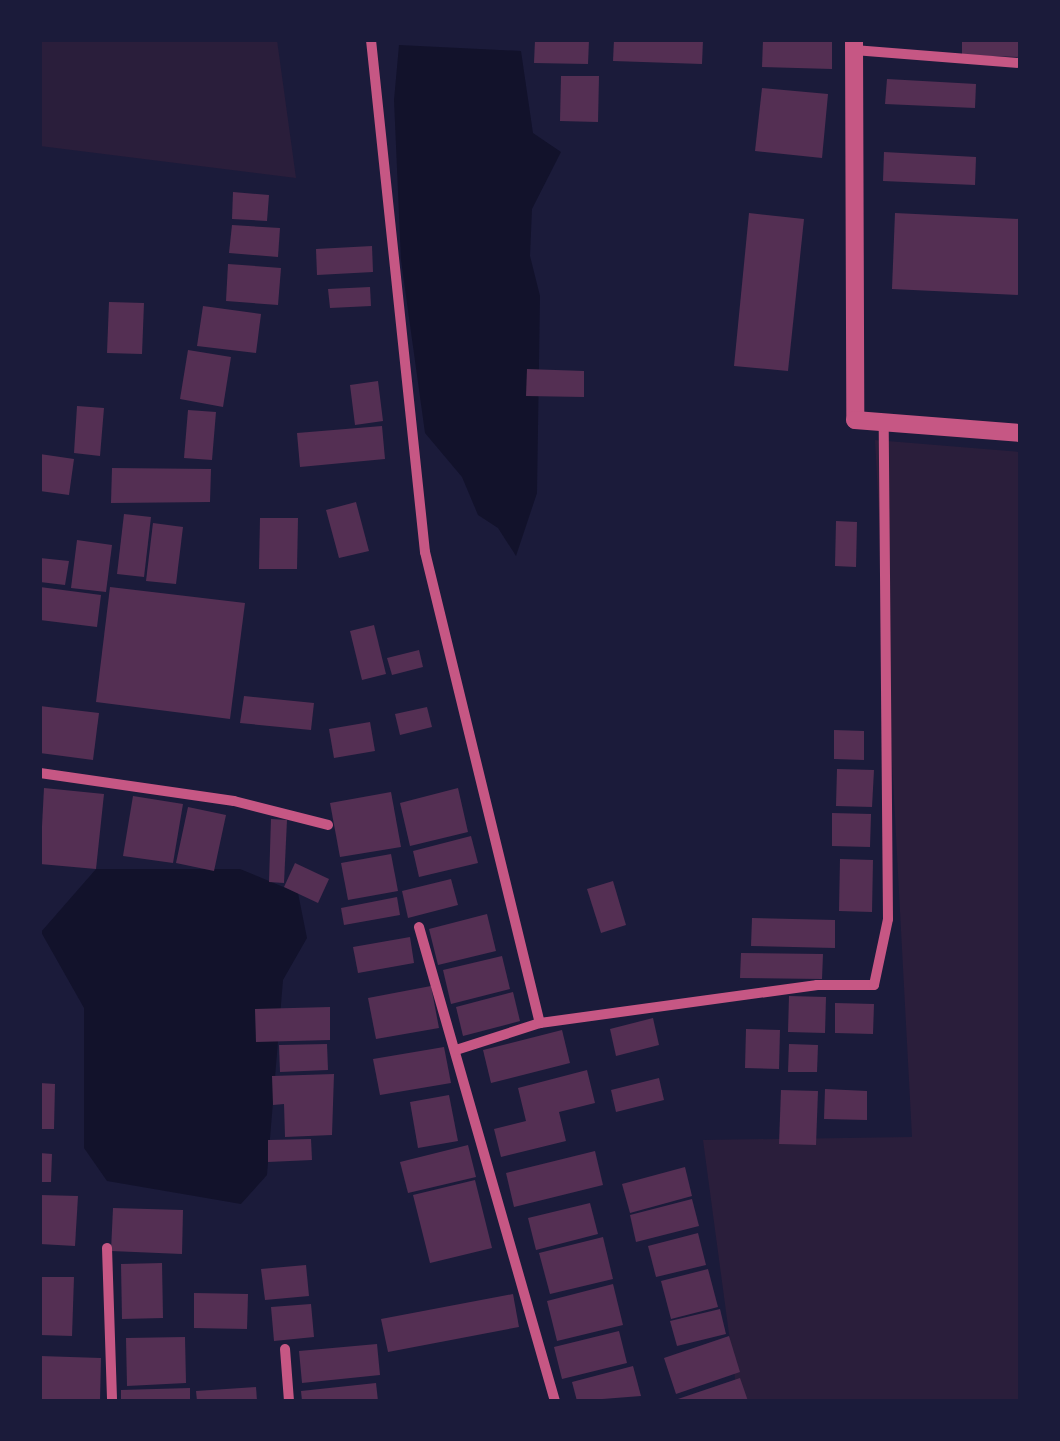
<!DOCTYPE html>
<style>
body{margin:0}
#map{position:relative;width:1060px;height:1441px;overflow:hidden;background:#1b1b3a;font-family:"Sofia Sans Condensed",sans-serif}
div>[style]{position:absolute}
.green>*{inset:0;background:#2a1e3b}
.water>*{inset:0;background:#12122b}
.building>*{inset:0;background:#542f53}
.minor>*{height:10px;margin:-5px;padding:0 5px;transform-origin:5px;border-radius:5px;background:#c65784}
.tertiary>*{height:18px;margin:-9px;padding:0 9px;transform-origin:9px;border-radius:9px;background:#c65784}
span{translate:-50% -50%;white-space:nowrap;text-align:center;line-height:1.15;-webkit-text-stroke:8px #1b1b3a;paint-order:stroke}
.frame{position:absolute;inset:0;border:42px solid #1b1b3a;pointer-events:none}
</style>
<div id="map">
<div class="green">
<i style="clip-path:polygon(40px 40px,277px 40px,296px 178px,40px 146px)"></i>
<i style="clip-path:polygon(875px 440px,1020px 452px,1020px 1401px,738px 1401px,703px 1140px,912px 1137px)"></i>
</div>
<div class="water">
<i style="clip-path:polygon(399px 45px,521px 51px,533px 133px,561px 152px,532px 209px,530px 256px,540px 296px,537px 493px,516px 556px,498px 528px,478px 515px,462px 477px,425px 433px,401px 260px,394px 100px)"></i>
<i style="clip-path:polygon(96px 869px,240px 869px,298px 893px,307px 938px,283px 980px,267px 1175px,241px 1204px,107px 1181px,84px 1148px,84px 1008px,41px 932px)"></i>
</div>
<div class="building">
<i style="clip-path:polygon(535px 40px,589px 40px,588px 64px,534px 63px)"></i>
<i style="clip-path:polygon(614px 40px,703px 40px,702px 64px,613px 61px)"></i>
<i style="clip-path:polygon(763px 40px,832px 40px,832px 69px,762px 67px)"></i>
<i style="clip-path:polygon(962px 40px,1020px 40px,1020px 57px,962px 55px)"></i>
<i style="clip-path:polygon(561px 76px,599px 76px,598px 122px,560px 121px)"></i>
<i style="clip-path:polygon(887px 79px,976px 84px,975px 108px,885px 104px)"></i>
<i style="clip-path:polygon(762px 88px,828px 94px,822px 158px,755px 151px)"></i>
<i style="clip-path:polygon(884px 152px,976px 157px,975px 185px,883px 181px)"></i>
<i style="clip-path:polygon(233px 192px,269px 195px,267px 221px,232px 219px)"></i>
<i style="clip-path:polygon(749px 213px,804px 219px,788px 371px,734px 366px)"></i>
<i style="clip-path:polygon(895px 213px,1020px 219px,1020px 295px,892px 289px)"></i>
<i style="clip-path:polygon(232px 225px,280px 228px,278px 257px,229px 253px)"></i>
<i style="clip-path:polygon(372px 246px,373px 272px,317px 275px,316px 249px)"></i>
<i style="clip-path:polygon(228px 264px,281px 268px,278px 305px,226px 301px)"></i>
<i style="clip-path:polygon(370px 287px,371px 306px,330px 308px,328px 289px)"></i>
<i style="clip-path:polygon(109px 302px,144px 303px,142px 354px,107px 353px)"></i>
<i style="clip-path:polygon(203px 306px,261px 314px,256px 353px,197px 346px)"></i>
<i style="clip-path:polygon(188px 350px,231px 357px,223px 407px,180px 399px)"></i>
<i style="clip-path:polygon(527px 369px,584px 371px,584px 397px,526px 396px)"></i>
<i style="clip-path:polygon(378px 381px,383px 421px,355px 425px,350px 385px)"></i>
<i style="clip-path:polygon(77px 406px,104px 408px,100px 456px,74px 453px)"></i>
<i style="clip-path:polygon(188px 410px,216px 412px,212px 460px,184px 458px)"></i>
<i style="clip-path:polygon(382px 426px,385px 459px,300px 467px,297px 433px)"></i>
<i style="clip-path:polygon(40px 454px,74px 459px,69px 495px,40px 491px)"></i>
<i style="clip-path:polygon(112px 468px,211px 469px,210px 502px,111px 503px)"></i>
<i style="clip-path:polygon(356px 502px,369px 551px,339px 558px,326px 510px)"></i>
<i style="clip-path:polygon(124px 514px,151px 517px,144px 577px,117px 574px)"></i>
<i style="clip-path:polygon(260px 518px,298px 518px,297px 569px,259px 569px)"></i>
<i style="clip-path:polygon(836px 521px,857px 522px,856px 567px,835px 566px)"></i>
<i style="clip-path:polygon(153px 523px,183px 527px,176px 584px,146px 581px)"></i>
<i style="clip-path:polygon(77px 540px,112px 545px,106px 592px,71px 588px)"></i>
<i style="clip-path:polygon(40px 558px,69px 561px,65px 585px,40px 582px)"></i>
<i style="clip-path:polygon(40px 587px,101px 595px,97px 627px,40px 620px)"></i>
<i style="clip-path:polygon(110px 587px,245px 603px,230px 719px,96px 702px)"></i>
<i style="clip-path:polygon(374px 625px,386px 674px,362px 680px,350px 631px)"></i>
<i style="clip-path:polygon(419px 650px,423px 667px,392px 675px,387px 658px)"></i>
<i style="clip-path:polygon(244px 696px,314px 703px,311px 730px,240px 723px)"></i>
<i style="clip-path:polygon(40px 706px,99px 713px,93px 760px,40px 753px)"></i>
<i style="clip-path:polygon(427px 707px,432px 727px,400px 735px,395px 714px)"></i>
<i style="clip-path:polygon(370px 722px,375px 751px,334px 758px,329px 729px)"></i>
<i style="clip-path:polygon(834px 730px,864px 731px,864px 760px,834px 759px)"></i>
<i style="clip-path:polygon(837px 769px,874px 770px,872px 807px,836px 806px)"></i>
<i style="clip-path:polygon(44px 788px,104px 794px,96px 869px,40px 864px)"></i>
<i style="clip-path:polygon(458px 788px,468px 832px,410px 846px,400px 803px)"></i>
<i style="clip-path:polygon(391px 792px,401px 847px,340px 857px,330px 803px)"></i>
<i style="clip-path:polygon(133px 796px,183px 804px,173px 863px,123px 856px)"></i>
<i style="clip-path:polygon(188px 807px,226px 815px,214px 871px,176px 863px)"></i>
<i style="clip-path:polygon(832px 813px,871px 814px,870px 847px,832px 846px)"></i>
<i style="clip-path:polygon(271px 819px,287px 820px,284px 883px,269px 882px)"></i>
<i style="clip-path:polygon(471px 836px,478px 863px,419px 877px,413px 851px)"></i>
<i style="clip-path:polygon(391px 854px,398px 891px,348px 900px,341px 863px)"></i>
<i style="clip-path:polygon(840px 859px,873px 860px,872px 912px,839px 911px)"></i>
<i style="clip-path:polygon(295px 863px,329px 879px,318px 903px,284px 887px)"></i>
<i style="clip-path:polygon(451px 879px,458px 905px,408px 918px,402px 891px)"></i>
<i style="clip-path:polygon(613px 881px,626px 925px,601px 933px,587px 889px)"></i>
<i style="clip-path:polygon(397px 897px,400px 915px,344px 925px,341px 908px)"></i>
<i style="clip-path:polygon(487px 914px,496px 951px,438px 965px,429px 929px)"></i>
<i style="clip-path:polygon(752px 918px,835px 920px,835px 948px,751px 946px)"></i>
<i style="clip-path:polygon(410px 937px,414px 963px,358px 973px,353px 947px)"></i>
<i style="clip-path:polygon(741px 953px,823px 954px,822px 979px,740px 978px)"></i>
<i style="clip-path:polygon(502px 956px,510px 989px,451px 1004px,443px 970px)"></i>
<i style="clip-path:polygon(431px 986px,439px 1028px,376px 1039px,368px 998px)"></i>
<i style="clip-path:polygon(513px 992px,520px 1021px,463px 1036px,456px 1007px)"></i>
<i style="clip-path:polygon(789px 996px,826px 997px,825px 1033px,788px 1032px)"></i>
<i style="clip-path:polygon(835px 1003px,874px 1004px,873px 1034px,835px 1033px)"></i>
<i style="clip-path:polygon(330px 1007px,330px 1040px,256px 1042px,255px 1009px)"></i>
<i style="clip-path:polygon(653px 1018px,659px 1045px,616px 1056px,610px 1029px)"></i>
<i style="clip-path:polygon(746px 1029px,780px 1030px,779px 1069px,745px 1068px)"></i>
<i style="clip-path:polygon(562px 1030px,570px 1063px,491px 1083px,483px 1050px)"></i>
<i style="clip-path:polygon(327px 1044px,328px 1070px,280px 1072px,279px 1045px)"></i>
<i style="clip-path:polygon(789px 1044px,818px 1045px,817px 1072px,788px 1072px)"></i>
<i style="clip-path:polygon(444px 1047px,451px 1083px,380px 1095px,373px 1059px)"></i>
<i style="clip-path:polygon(587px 1070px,595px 1103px,559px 1112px,566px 1141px,501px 1157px,494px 1129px,526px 1121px,518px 1088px)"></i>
<i style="clip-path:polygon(334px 1074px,332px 1135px,285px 1137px,284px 1104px,273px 1105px,272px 1076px)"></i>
<i style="clip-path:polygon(659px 1078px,664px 1100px,616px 1112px,611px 1090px)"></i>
<i style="clip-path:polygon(40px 1083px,55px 1084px,54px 1129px,40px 1129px)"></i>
<i style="clip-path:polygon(825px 1089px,867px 1091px,867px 1120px,824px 1119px)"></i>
<i style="clip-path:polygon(781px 1090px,818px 1091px,816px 1145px,779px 1144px)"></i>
<i style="clip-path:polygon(449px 1095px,458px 1141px,418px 1148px,410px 1102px)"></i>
<i style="clip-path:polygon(311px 1139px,312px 1160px,268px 1162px,268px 1140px)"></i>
<i style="clip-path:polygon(468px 1145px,476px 1177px,408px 1193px,400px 1162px)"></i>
<i style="clip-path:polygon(595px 1151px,603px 1185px,514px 1207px,506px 1173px)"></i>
<i style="clip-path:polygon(40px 1153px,52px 1154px,51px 1182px,40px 1182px)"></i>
<i style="clip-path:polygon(685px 1167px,692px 1196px,630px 1213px,622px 1184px)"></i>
<i style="clip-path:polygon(475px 1180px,492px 1248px,430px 1263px,413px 1195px)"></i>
<i style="clip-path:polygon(40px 1195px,78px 1196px,75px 1246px,40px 1244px)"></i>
<i style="clip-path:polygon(692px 1199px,699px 1226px,636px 1242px,630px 1215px)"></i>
<i style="clip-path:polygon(590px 1203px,598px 1234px,536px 1250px,528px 1218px)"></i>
<i style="clip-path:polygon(113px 1208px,183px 1210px,182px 1254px,111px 1251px)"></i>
<i style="clip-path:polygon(698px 1233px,706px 1265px,656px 1277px,648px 1246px)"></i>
<i style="clip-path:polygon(603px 1237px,613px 1279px,550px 1294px,539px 1253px)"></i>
<i style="clip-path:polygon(162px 1263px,163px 1318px,122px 1319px,121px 1264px)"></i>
<i style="clip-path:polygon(306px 1265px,309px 1296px,265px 1300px,261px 1269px)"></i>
<i style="clip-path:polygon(708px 1269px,718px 1307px,671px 1319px,661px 1281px)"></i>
<i style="clip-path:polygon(40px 1277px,74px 1277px,72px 1336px,40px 1335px)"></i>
<i style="clip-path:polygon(613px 1284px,623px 1325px,557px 1341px,547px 1301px)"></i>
<i style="clip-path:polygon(194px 1293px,248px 1294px,247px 1329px,194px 1328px)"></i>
<i style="clip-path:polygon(513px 1294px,519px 1327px,388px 1352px,381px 1319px)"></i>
<i style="clip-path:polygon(311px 1304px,314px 1337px,274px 1341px,271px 1307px)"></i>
<i style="clip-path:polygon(720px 1309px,726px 1334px,677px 1346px,670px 1321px)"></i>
<i style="clip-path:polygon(619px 1331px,627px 1363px,562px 1379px,554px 1347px)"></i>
<i style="clip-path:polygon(729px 1336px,740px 1372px,676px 1394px,664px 1358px)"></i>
<i style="clip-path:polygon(185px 1337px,186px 1383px,127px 1386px,126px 1338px)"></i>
<i style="clip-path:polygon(377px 1344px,380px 1375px,302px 1383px,299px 1351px)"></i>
<i style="clip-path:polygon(40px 1356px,101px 1358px,100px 1401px,40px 1401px)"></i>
<i style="clip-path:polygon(633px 1366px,641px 1396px,577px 1401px,572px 1382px)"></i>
<i style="clip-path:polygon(740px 1378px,748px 1401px,675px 1401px,675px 1400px)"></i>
<i style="clip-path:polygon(376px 1383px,378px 1401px,302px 1401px,301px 1391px)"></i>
<i style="clip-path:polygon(256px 1387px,257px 1401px,197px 1401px,196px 1391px)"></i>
<i style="clip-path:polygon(190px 1388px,190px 1401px,121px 1401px,121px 1390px)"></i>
</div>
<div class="minor">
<i style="left:371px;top:40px;width:515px;rotate:83.98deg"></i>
<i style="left:425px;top:552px;width:485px;rotate:76.3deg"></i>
<i style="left:854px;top:50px;width:167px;rotate:4.5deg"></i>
<i style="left:40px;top:773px;width:196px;rotate:8.2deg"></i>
<i style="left:234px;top:801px;width:97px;rotate:14.3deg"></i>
<i style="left:419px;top:927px;width:493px;rotate:74deg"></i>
<i style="left:456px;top:1050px;width:88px;rotate:-17.8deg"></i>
<i style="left:540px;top:1023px;width:280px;rotate:-7.8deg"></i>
<i style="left:817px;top:985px;width:57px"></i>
<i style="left:874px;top:985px;width:67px;rotate:-78deg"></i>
<i style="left:888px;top:919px;width:496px;rotate:-90.5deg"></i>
<i style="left:107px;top:1248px;width:153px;rotate:88.1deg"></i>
<i style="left:285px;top:1349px;width:52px;rotate:85.6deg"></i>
</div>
<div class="tertiary">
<i style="left:854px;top:40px;width:380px;rotate:89.8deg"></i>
<i style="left:855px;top:420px;width:166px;rotate:4.5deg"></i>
</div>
<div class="frame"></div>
</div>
